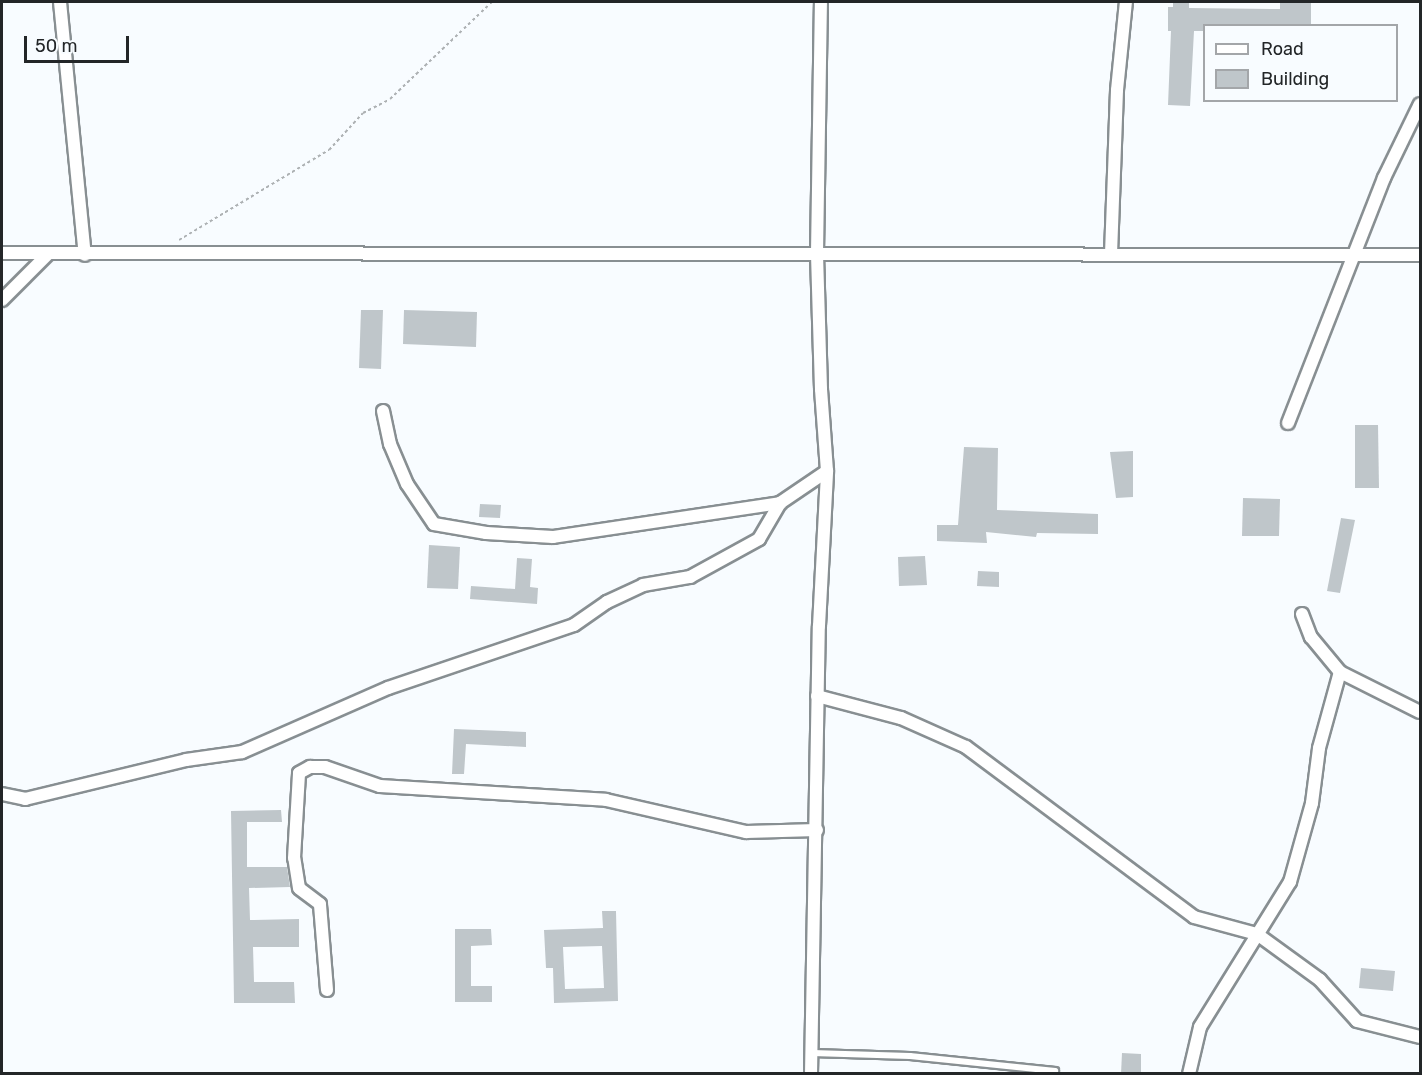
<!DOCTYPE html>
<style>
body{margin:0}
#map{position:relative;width:1422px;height:1075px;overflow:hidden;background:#f8fcff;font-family:Rubik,sans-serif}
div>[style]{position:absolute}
.building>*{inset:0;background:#bfc6ca}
.path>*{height:2px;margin-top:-1px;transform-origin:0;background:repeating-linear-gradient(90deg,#adb1b3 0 3px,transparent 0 6px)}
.roads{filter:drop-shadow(2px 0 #888f92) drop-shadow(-2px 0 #888f92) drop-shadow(0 2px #888f92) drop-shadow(0 -2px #888f92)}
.lane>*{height:6px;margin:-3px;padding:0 3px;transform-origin:3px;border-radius:3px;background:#fff}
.street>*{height:12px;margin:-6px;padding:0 6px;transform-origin:6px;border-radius:6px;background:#fff}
span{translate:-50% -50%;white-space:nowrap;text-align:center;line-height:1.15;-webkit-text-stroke:4.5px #f8fcff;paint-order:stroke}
.frame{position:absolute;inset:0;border:3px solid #232628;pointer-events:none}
.legend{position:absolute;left:1203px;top:24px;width:195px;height:78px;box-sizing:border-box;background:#f8fcff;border:2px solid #a3a6a9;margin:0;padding:8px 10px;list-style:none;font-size:18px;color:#232628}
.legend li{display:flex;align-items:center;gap:12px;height:30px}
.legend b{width:30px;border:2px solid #a3a6a9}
.scale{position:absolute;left:24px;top:36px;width:105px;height:27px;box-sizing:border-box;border:3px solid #232628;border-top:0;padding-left:8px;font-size:18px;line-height:21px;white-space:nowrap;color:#232628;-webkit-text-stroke:4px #f8fcff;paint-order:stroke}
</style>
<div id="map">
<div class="building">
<i style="clip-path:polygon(1173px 2px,1189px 2px,1189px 8px,1280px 9px,1280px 2px,1311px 2px,1311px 25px,1204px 26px,1204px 31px,1194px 31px,1190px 106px,1168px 105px,1171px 31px,1168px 31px,1168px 7px,1173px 7px)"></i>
<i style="clip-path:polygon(361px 310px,383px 310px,381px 369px,359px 368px)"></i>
<i style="clip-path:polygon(404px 310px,477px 312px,476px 347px,403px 344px)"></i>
<i style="clip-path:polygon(1355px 425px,1378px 425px,1379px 488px,1355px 488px)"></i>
<i style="clip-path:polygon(964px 447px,998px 448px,997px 510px,1098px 514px,1098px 534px,1037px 533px,1036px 537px,986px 532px,987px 543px,937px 541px,937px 525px,958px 525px)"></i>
<i style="clip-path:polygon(1133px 451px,1133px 497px,1116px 498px,1110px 452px)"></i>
<i style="clip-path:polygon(1243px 498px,1280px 499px,1279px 536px,1242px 536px)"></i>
<i style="clip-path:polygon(480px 504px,501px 505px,500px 518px,479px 517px)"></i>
<i style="clip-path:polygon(1341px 518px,1355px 520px,1340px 593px,1327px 591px)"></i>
<i style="clip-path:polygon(429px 545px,460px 547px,458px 589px,427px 588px)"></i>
<i style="clip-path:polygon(925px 556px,927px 585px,899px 586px,898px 557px)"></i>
<i style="clip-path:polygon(517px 558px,532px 559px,530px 587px,538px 588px,537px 604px,470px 599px,471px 586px,515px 589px)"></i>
<i style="clip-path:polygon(978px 571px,999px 572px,999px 587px,977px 586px)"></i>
<i style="clip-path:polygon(454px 729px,526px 732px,526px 747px,466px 744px,464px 774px,452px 774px)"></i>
<i style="clip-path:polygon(281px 810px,282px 822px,247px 822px,247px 867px,287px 867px,290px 887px,249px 888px,250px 920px,299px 919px,299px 947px,253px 947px,254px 982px,294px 982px,295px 1003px,234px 1003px,231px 811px)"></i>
<i style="clip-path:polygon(evenodd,602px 911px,616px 911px,618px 1001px,554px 1003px,553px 968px,546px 968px,544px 930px,603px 928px,602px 911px,602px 946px,604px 988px,565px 989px,563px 947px,602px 946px)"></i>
<i style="clip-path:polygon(455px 929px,491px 929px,492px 945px,471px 946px,471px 986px,492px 986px,492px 1002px,455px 1002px)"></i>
<i style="clip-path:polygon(1361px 968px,1395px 971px,1393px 991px,1359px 988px)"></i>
<i style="clip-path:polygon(1122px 1053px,1141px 1054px,1141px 1074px,1121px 1074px)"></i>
</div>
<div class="path">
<i style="left:179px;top:240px;width:175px;rotate:-31deg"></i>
<i style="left:329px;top:150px;width:50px;rotate:-47.4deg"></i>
<i style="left:363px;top:113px;width:30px;rotate:-27deg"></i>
<i style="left:390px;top:99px;width:141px;rotate:-43.6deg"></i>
</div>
<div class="roads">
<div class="lane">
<i style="left:812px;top:1053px;width:98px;rotate:1.8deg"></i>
<i style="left:910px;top:1056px;width:146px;rotate:5.9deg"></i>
</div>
<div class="street">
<i style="left:60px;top:2px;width:254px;rotate:84.4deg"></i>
<i style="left:2px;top:253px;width:1418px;rotate:0.08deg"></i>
<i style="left:1111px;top:254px;width:164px;rotate:-87.9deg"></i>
<i style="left:1117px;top:90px;width:88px;rotate:-84.2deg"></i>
<i style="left:2px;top:300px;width:65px;rotate:-45deg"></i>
<i style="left:383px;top:411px;width:34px;rotate:78deg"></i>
<i style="left:390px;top:444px;width:43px;rotate:67deg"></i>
<i style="left:407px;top:484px;width:48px;rotate:56deg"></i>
<i style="left:434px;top:524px;width:53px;rotate:9.8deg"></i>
<i style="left:486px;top:533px;width:67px;rotate:3.4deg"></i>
<i style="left:553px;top:537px;width:230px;rotate:-8.5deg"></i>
<i style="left:1288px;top:423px;width:263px;rotate:-68.6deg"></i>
<i style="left:1384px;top:178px;width:82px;rotate:-64.1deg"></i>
<i style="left:1302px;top:614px;width:25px;rotate:69deg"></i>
<i style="left:1311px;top:637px;width:45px;rotate:50.4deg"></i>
<i style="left:1340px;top:672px;width:89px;rotate:26.6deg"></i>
<i style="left:817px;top:696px;width:87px;rotate:14.7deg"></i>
<i style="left:901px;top:718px;width:71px;rotate:24deg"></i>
<i style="left:966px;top:747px;width:284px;rotate:36.7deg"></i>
<i style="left:1194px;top:917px;width:65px;rotate:15.1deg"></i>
<i style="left:1257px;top:934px;width:78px;rotate:36.1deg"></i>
<i style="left:1320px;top:980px;width:55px;rotate:47.9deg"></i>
<i style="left:1357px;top:1021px;width:65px;rotate:14.3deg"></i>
<i style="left:2px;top:794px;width:24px;rotate:12deg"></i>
<i style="left:25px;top:799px;width:166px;rotate:-13.6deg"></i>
<i style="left:186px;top:760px;width:57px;rotate:-8.1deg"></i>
<i style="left:242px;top:752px;width:159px;rotate:-23.7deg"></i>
<i style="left:388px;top:688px;width:196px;rotate:-18.7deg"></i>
<i style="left:574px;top:625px;width:40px;rotate:-34.9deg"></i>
<i style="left:607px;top:602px;width:40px;rotate:-25deg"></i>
<i style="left:643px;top:585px;width:48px;rotate:-9.7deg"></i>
<i style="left:690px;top:577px;width:79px;rotate:-28.8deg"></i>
<i style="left:759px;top:539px;width:42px;rotate:-59.7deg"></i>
<i style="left:780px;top:503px;width:57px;rotate:-34.2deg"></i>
<i style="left:327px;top:990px;width:86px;rotate:-94.7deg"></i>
<i style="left:320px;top:904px;width:26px;rotate:-143deg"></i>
<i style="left:299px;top:888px;width:30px;rotate:-99deg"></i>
<i style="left:294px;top:858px;width:85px;rotate:-86.6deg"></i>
<i style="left:299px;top:773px;width:13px;rotate:-29deg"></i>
<i style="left:310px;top:767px;width:15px"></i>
<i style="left:325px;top:767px;width:58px;rotate:19.1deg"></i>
<i style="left:380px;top:786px;width:226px;rotate:3.5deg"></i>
<i style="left:606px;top:800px;width:144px;rotate:12.9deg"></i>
<i style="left:746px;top:832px;width:71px;rotate:-1.6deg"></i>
<i style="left:811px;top:1074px;width:448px;rotate:-89deg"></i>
<i style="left:819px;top:626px;width:155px;rotate:-87deg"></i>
<i style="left:827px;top:471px;width:82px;rotate:-94.2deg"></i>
<i style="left:821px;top:389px;width:136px;rotate:-91.7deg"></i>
<i style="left:817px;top:253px;width:251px;rotate:-89.1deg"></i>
<i style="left:1189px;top:1074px;width:48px;rotate:-76.8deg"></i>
<i style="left:1200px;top:1027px;width:171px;rotate:-58.2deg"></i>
<i style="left:1290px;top:882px;width:82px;rotate:-74.4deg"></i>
<i style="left:1312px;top:803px;width:55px;rotate:-82.7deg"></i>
<i style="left:1319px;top:748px;width:79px;rotate:-74.6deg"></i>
</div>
</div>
<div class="frame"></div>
<ul class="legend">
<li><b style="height:8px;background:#fff"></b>Road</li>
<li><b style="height:16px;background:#bfc6ca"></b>Building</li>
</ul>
<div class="scale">50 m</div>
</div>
